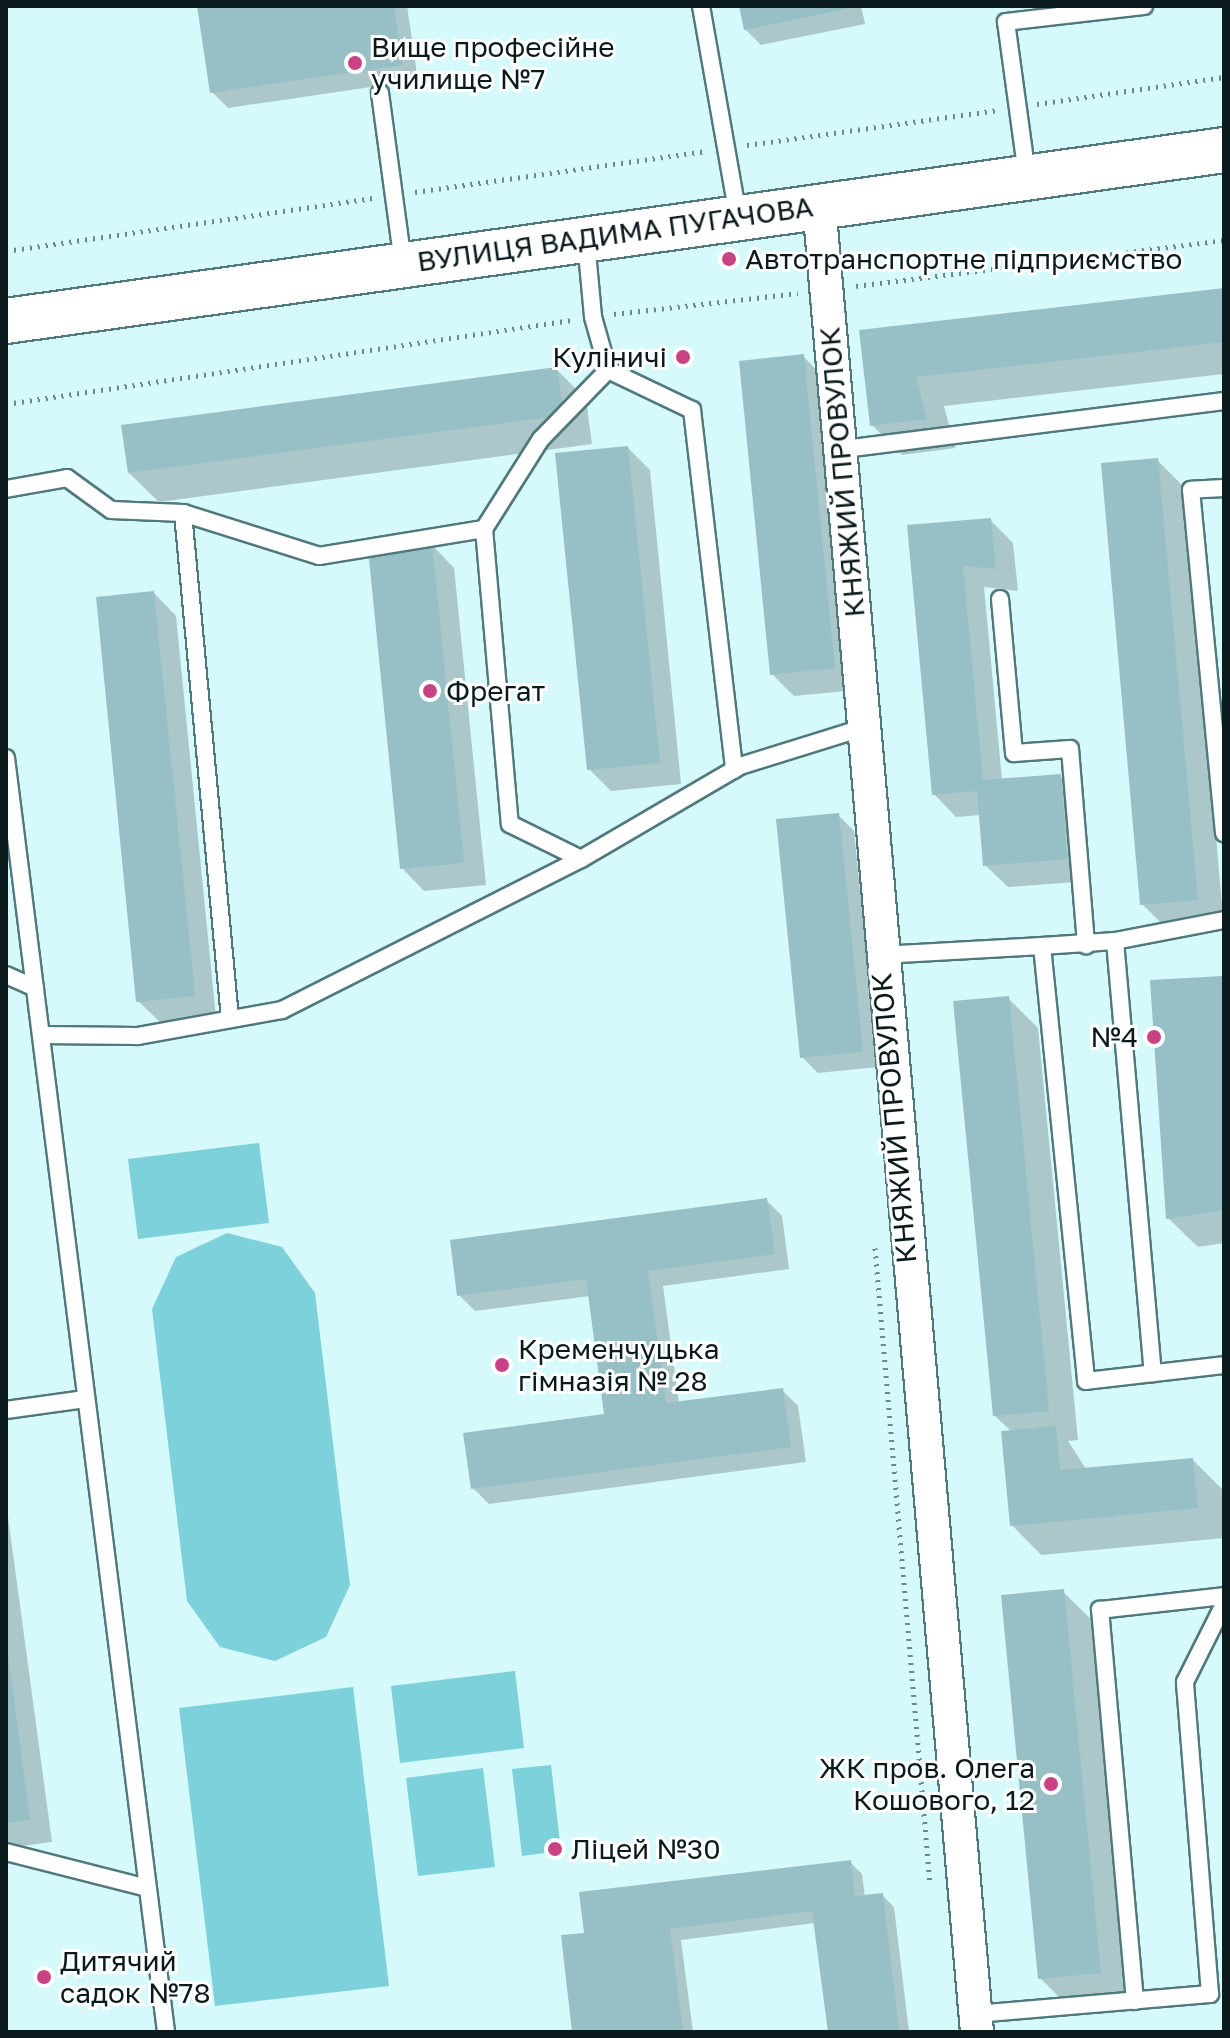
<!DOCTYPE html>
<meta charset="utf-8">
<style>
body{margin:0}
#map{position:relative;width:1230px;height:2038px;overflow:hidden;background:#d6f9fc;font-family:"Golos Text",sans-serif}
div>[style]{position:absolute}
.green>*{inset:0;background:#7cd1da}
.shadow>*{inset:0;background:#0003}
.building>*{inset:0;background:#96c0c5}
.path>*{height:5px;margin-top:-2.5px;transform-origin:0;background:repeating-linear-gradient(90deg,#6e888a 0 2px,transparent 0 8px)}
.roads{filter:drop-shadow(2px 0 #51797d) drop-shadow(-2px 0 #51797d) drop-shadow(0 2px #51797d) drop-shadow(0 -2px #51797d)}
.lane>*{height:16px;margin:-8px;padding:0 8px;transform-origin:8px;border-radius:8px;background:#fff}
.street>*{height:32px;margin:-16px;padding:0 16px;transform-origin:16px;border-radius:16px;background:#fff}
.secondary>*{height:44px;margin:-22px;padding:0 22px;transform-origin:22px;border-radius:22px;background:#fff}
.dots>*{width:22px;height:22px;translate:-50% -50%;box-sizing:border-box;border:4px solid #fff;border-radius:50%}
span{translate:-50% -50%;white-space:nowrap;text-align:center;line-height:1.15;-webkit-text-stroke:6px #fff;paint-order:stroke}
.poi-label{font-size:28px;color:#0b1b1d}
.left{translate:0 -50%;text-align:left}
.right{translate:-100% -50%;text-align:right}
.street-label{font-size:28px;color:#0b1b1d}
.frame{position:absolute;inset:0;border:8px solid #0b1b1d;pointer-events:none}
</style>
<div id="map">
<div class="green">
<i style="clip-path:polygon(259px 1143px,269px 1223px,138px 1239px,128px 1159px)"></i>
<i style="clip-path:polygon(227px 1233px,282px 1247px,315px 1293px,350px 1585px,326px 1637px,275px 1661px,220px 1647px,187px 1601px,152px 1309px,176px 1257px)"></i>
<i style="clip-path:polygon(515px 1671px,524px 1748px,400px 1763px,391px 1686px)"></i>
<i style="clip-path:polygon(353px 1687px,389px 1986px,215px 2006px,179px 1708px)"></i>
<i style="clip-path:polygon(551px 1765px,561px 1851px,522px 1856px,512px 1769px)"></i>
<i style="clip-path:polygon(483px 1768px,495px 1867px,418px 1876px,406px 1778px)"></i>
</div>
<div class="shadow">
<i style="clip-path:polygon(199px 6px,407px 6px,418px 80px,228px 108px,212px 92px)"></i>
<i style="clip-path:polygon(741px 6px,861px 6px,865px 24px,761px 45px,745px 29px)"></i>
<i style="clip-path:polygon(1224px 290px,1224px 374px,944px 406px,955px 448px,902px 455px,872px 425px,862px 332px)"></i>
<i style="clip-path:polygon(803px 356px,825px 379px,856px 690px,794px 696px,772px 674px)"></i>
<i style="clip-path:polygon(556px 369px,586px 399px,592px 444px,159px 502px,129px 473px)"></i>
<i style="clip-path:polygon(628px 448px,650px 470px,681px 784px,611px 791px,589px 769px)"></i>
<i style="clip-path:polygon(1157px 460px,1186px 489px,1224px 929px,1172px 934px,1142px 904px)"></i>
<i style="clip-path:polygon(990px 520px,1013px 543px,1018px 591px,984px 587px,1002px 780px,1060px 776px,1082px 799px,1089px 881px,1008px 887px,985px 865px,981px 815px,956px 817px,934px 794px,909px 527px)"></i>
<i style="clip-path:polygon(432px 545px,454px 568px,486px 885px,424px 891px,402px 868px)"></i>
<i style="clip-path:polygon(154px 593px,176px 616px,216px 1018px,161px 1023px,138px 1001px)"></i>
<i style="clip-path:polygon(838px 815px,854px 831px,878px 1067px,818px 1073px,802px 1057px)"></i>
<i style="clip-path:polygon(1223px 978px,1224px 1243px,1198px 1247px,1168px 1218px)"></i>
<i style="clip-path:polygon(1008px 998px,1038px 1028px,1078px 1440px,1068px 1441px,1086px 1469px,1193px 1460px,1222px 1489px,1224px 1538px,1041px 1555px,1012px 1525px,1012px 1432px,995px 1416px)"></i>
<i style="clip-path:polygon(766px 1200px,782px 1216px,789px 1269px,663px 1286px,679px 1404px,782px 1390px,798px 1406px,806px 1462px,489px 1504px,473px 1488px,606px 1416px,590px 1296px,475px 1311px,459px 1295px)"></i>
<i style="clip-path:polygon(6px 1502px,52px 1842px,7px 1848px,6px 1847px)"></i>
<i style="clip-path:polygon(1063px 1592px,1093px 1621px,1129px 2002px,1069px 2007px,1040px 1978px)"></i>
<i style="clip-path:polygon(850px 1862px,862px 1874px,865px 1897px,882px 1895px,894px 1907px,909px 2032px,830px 2032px,815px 1923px,681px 1940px,693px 2032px,574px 2032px,586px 1934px)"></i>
</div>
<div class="building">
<i style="clip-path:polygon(197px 6px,394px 6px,403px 65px,210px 93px)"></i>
<i style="clip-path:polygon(739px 6px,855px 6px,855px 7px,744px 30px)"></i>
<i style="clip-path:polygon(1224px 288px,1224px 342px,916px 377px,927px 419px,870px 426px,859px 330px)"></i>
<i style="clip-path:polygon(804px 354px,835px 668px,770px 675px,739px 361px)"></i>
<i style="clip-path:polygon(557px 367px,564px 415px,128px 473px,121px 425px)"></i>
<i style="clip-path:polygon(628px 446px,660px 763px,587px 770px,555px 453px)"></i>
<i style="clip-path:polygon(1158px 458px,1198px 900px,1140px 905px,1101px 463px)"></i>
<i style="clip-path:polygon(991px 518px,996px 569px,963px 566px,983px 780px,1061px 774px,1067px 859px,983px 866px,977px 791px,932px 795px,907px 525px)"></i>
<i style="clip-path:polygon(432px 543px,464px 863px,400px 869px,368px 549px)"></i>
<i style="clip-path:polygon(154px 591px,195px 996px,136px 1002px,96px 597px)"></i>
<i style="clip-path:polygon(839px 813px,863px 1052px,800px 1058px,776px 819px)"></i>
<i style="clip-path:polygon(1223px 976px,1224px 1210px,1166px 1219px,1150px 980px)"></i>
<i style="clip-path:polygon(1009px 996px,1049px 1411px,993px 1416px,953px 1001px)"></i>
<i style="clip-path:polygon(767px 1198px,775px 1254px,648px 1271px,666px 1403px,783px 1388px,791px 1447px,471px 1489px,463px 1433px,604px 1414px,586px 1279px,457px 1296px,450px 1240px)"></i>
<i style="clip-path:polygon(1056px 1426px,1060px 1470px,1193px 1458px,1198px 1508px,1010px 1526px,1001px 1431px)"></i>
<i style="clip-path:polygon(1064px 1589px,1101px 1973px,1038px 1979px,1001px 1595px)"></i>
<i style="clip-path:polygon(6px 1639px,30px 1820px,6px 1823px)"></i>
<i style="clip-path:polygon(851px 1860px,855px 1896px,883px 1893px,899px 2032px,828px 2032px,812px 1911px,670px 1929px,683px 2032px,572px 2032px,561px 1935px,584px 1933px,579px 1892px)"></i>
</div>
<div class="path">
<i style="left:1037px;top:104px;width:189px;rotate:-8.2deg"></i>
<i style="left:747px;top:145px;width:254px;rotate:-7.9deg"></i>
<i style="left:415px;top:192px;width:294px;rotate:-8deg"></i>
<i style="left:6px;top:251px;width:371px;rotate:-8.2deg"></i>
<i style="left:856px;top:286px;width:371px;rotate:-7.1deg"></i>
<i style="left:614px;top:314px;width:185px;rotate:-6.5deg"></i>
<i style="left:6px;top:404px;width:572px;rotate:-8.44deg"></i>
<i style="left:875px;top:1248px;width:638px;rotate:85.06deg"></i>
</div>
<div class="roads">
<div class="lane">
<i style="left:701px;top:6px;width:212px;rotate:80deg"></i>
<i style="left:380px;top:93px;width:172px;rotate:82.3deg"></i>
<i style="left:1027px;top:175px;width:154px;rotate:-97.8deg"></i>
<i style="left:1006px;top:22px;width:139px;rotate:-6.6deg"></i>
<i style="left:586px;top:241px;width:76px;rotate:84.7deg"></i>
<i style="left:593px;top:317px;width:55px;rotate:74.2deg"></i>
<i style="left:608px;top:370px;width:93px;rotate:25.5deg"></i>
<i style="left:692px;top:410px;width:362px;rotate:83.3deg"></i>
<i style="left:844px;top:449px;width:383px;rotate:-7.2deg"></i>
<i style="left:1224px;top:488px;width:33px;rotate:177deg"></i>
<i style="left:1191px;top:490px;width:345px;rotate:84.5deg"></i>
<i style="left:6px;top:489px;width:62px;rotate:-10.2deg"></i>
<i style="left:67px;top:478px;width:54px;rotate:36deg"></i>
<i style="left:111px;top:510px;width:72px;rotate:2.4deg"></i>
<i style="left:183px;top:513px;width:508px;rotate:84.69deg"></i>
<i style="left:183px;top:513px;width:143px;rotate:17.5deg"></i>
<i style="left:319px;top:556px;width:167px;rotate:-9.3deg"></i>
<i style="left:484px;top:529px;width:107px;rotate:-57.7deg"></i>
<i style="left:541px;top:439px;width:96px;rotate:-45.8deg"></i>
<i style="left:484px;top:529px;width:296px;rotate:85deg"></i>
<i style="left:510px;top:824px;width:79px;rotate:26.2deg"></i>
<i style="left:581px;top:859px;width:184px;rotate:-30.3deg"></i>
<i style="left:740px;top:766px;width:128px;rotate:-17.3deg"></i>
<i style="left:1000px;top:599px;width:155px;rotate:84.8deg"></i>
<i style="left:1014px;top:753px;width:56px;rotate:-4.1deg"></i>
<i style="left:1070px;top:749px;width:197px;rotate:85.3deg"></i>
<i style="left:6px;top:758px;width:1284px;rotate:82.84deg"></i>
<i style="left:1115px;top:941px;width:434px;rotate:85deg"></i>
<i style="left:1042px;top:946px;width:73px;rotate:-3.9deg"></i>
<i style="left:1115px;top:941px;width:111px;rotate:-10.9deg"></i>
<i style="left:881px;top:955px;width:161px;rotate:-3.2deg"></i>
<i style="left:1042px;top:946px;width:437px;rotate:84.2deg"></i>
<i style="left:1086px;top:1381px;width:139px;rotate:-6.6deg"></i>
<i style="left:6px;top:975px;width:32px;rotate:24deg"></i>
<i style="left:41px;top:1035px;width:97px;rotate:0.6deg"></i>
<i style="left:138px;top:1036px;width:146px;rotate:-10.2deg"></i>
<i style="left:282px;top:1010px;width:335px;rotate:-26.8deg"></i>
<i style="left:6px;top:1410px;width:80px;rotate:-7.9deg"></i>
<i style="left:6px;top:1852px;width:146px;rotate:14.3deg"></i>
<i style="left:1135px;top:2001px;width:393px;rotate:-95.1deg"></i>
<i style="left:1100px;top:1610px;width:125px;rotate:-6.4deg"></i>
<i style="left:975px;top:2014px;width:236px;rotate:-4.9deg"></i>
<i style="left:1210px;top:1994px;width:313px;rotate:-94.6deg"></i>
<i style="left:1185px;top:1682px;width:87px;rotate:-63.4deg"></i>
</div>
<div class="street">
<i style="left:819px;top:204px;width:1835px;rotate:85.06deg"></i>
</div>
<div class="secondary">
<i style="left:6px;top:321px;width:1230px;rotate:-7.99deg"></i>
</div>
</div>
<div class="dots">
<i style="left:355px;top:63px;background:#c94384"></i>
<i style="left:729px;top:259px;background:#c94384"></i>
<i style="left:683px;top:357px;background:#c94384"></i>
<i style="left:430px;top:691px;background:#c94384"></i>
<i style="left:1154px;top:1037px;background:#c94384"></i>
<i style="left:502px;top:1365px;background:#c94384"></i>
<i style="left:1051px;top:1784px;background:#c94384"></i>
<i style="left:555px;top:1849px;background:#c94384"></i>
<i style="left:44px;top:1977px;background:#c94384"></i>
</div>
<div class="poi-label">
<span class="left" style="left:371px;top:63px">Вище професійне<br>училище №7</span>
<span class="left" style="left:745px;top:259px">Автотранспортне підприємство</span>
<span class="right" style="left:667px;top:357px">Куліничі</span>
<span class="left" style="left:446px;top:691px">Фрегат</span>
<span class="right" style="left:1138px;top:1037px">№4</span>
<span class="left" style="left:518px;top:1365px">Кременчуцька<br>гімназія № 28</span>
<span class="right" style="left:1035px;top:1784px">ЖК пров. Олега<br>Кошового, 12</span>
<span class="left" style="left:571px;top:1849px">Ліцей №30</span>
<span class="left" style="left:60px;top:1977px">Дитячий<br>садок №78</span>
</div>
<div class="street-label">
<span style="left:615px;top:234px;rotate:-8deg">ВУЛИЦЯ ВАДИМА ПУГАЧОВА</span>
<span style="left:842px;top:472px;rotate:-95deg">КНЯЖИЙ ПРОВУЛОК</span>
<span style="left:894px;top:1118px;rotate:-95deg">КНЯЖИЙ ПРОВУЛОК</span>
</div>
<div class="frame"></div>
</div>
